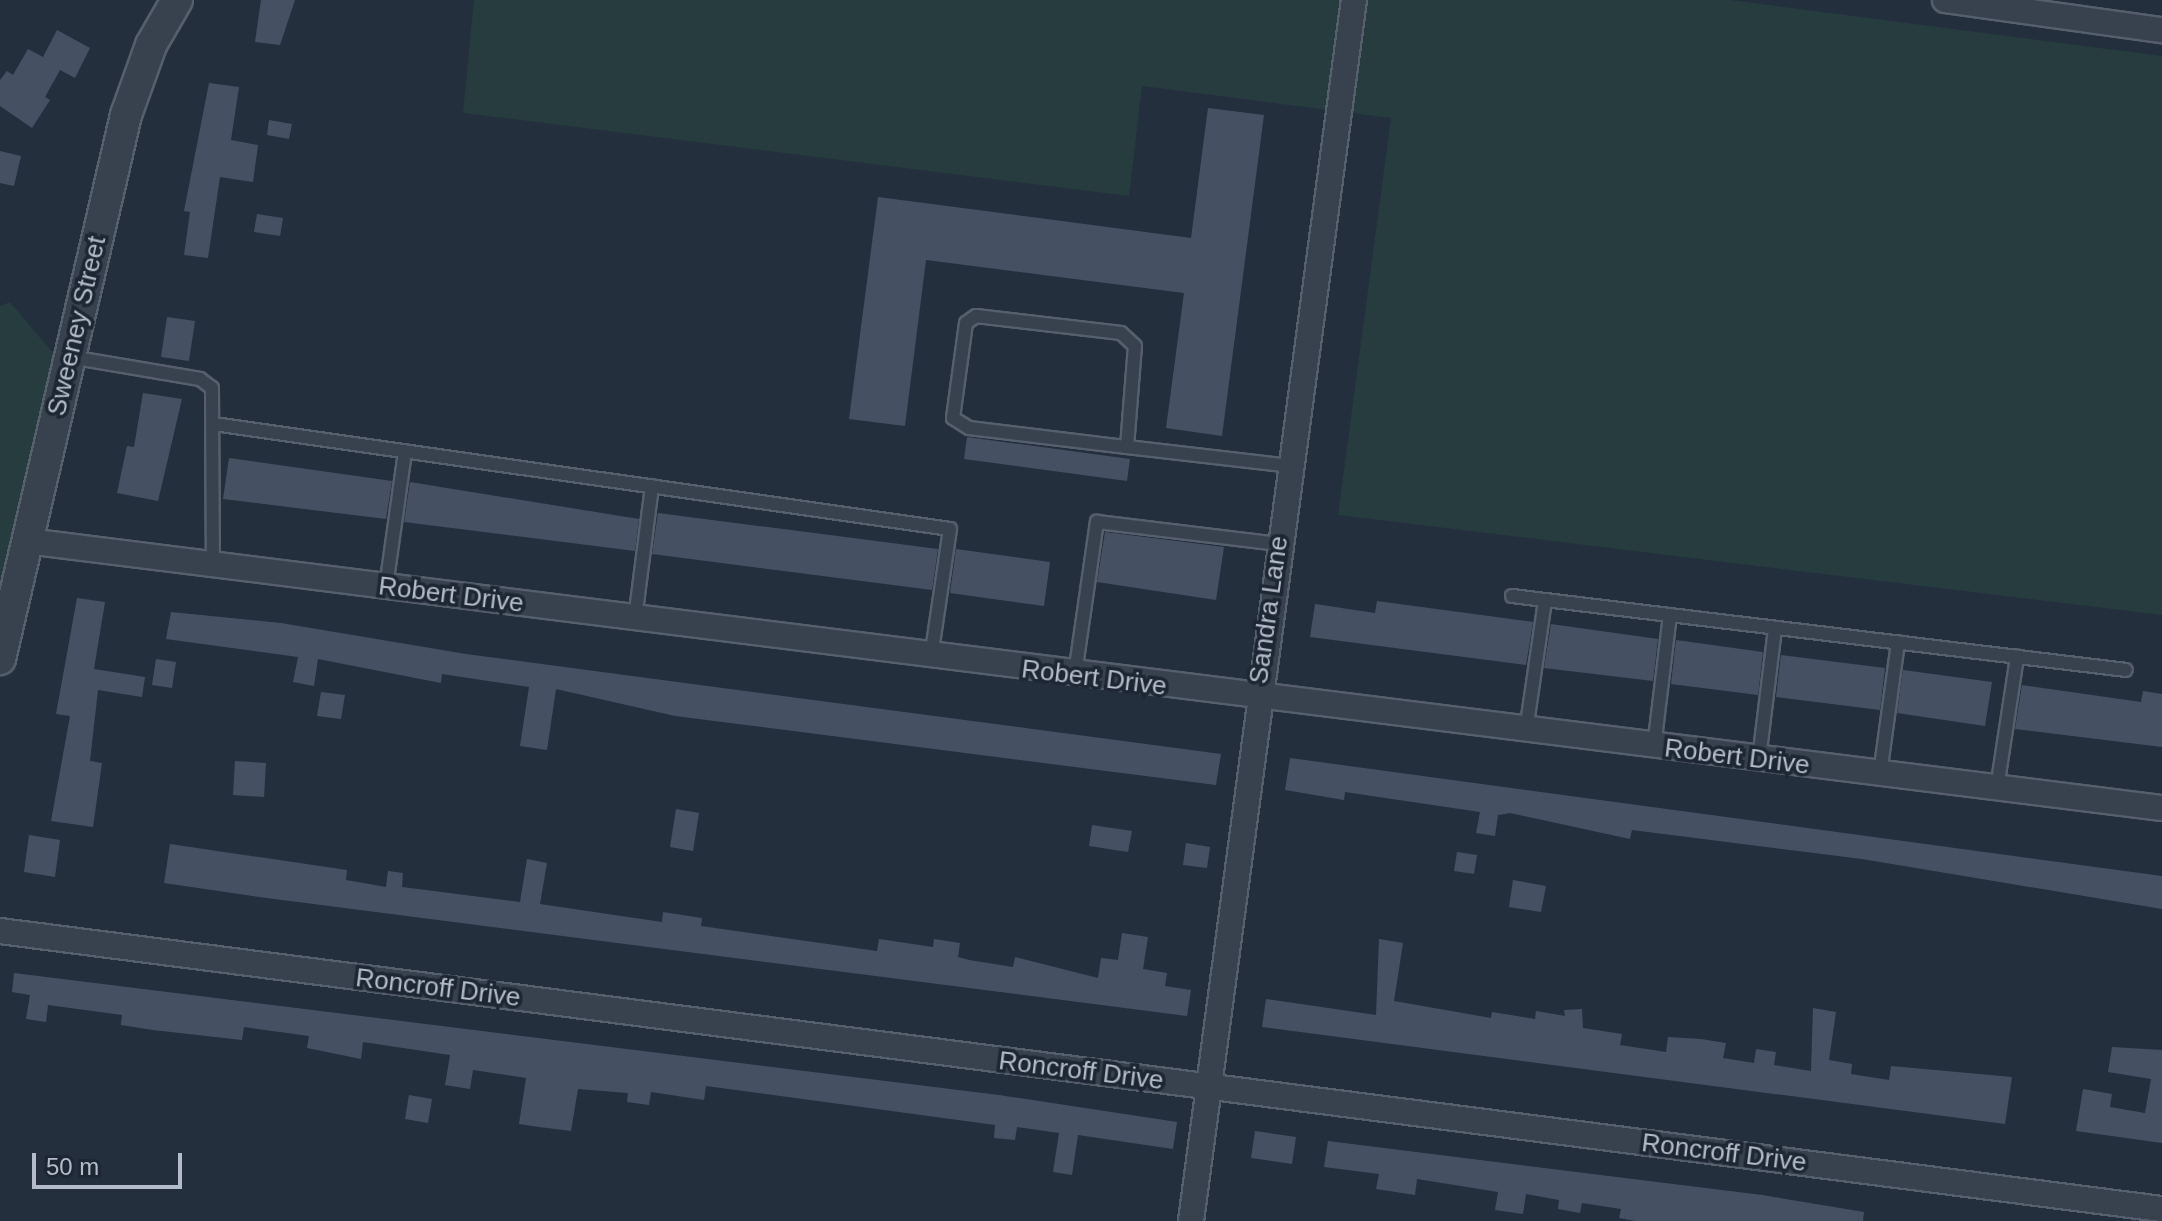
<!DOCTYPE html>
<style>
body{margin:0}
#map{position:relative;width:2162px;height:1221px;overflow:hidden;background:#242f3e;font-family:Helvetica,sans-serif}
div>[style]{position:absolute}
.green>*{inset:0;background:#263c3f}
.building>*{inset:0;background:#455162}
.roads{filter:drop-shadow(2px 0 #565f6c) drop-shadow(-2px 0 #565f6c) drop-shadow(0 2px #565f6c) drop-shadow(0 -2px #565f6c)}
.service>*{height:12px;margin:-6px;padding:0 6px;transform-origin:6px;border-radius:6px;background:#38414e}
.minor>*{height:24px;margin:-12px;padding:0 12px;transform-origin:12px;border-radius:12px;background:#38414e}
.tertiary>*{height:30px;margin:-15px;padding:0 15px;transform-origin:15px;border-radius:15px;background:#38414e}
span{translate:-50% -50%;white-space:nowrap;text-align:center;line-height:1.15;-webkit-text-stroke:7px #1d2633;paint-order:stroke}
.street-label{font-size:26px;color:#b4bcc9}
.scale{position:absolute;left:32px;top:1153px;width:150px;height:36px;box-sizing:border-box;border:4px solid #b4bcc9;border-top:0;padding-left:10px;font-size:24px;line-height:28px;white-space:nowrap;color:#b4bcc9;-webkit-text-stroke:6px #1d2633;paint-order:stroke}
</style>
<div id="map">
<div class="green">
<i style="clip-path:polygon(474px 0,1730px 0,2162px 56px,2162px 615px,1338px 515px,1391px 118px,1142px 86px,1129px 196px,463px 113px)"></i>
<i style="clip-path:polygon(10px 302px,54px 354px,0 590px,0 306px)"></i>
</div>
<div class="building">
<i style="clip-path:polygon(261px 0,295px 0,280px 45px,255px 42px)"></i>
<i style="clip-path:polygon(57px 30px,90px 48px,75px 78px,60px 70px,45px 97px,50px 100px,32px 128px,0 106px,0 80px,7px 71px,13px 75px,28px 49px,43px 57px)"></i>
<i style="clip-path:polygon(209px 83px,239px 87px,231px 140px,258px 145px,253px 182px,220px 177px,208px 258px,184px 255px,190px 212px,184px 211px)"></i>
<i style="clip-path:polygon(1208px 108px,1264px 115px,1222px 436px,1166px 428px,1184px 293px,926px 260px,905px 426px,849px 419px,878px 197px,1191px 238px)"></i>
<i style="clip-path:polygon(269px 120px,292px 124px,289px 139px,267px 135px)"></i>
<i style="clip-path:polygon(0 151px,21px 156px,14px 186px,0 183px)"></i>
<i style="clip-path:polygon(257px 214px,283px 218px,280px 236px,254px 232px)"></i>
<i style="clip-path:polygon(167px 317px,195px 321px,189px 361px,161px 357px)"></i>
<i style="clip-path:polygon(143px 393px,182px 399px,158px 501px,117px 493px,127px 446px,134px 447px)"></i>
<i style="clip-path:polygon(967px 437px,1130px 459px,1127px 481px,964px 459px)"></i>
<i style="clip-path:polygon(229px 458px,392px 481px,386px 519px,223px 499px)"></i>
<i style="clip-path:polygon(410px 482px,639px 519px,635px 551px,404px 522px)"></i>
<i style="clip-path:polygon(658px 513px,938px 549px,932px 590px,652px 554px)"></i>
<i style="clip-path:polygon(1105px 532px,1224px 547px,1216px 600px,1097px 582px)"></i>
<i style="clip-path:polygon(956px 549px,1050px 562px,1044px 606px,950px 593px)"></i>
<i style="clip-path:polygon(77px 598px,105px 602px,94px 669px,145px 677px,142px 697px,98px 690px,90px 761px,102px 763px,93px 827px,51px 821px,70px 716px,56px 714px)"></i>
<i style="clip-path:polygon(1377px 601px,1533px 622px,1526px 665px,1310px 637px,1315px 604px,1375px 613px)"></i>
<i style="clip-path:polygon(171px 612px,281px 623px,466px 654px,1221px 754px,1216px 785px,675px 716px,556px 689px,547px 750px,520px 746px,529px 687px,442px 674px,441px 683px,318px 659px,314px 686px,293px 682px,298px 657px,166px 639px)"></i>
<i style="clip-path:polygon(1551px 624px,1658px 639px,1653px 681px,1544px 668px)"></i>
<i style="clip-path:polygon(1676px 640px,1763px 652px,1758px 695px,1671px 684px)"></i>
<i style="clip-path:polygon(1781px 655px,1885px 668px,1880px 710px,1776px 697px)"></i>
<i style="clip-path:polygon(156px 659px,176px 662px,172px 688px,152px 685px)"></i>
<i style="clip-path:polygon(1903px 670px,1992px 682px,1985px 726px,1897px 713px)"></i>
<i style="clip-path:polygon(2022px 685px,2141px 702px,2143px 691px,2162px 694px,2162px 747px,2015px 729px)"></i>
<i style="clip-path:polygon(321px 692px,345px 695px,341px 719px,317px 716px)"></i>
<i style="clip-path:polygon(1290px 758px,2162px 876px,2162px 909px,1862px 859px,1632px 830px,1630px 839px,1510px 813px,1498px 815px,1495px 836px,1476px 833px,1480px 812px,1345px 792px,1344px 800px,1285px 790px)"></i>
<i style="clip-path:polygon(235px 761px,266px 763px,264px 797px,233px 795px)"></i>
<i style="clip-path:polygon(676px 809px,699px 813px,693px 851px,670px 847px)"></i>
<i style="clip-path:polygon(1092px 825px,1132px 831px,1128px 852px,1089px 846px)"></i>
<i style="clip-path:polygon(29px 835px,60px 840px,55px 877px,24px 872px)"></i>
<i style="clip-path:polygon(1186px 843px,1210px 847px,1207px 868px,1183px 865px)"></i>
<i style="clip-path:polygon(170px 844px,347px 870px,346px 880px,386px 887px,388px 871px,403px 873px,402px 887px,520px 902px,527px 859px,547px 863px,540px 904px,662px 922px,663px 912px,702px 918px,701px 926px,877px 951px,879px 939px,933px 947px,934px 939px,960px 943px,958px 957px,969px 960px,1013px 967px,1015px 957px,1098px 978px,1101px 958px,1118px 960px,1122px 933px,1148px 937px,1143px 969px,1167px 973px,1165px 986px,1191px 990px,1187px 1016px,259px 897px,164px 883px)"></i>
<i style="clip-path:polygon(1457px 852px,1477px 855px,1474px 874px,1454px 871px)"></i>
<i style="clip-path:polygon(1513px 880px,1546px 886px,1541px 912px,1509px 907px)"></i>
<i style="clip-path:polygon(1379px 939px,1403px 943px,1394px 1001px,1491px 1018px,1492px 1012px,1535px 1019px,1536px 1011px,1565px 1016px,1564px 1010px,1582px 1009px,1583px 1028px,1622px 1034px,1620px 1045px,1666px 1052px,1668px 1037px,1701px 1039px,1726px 1043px,1723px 1058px,1754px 1063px,1756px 1049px,1776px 1052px,1774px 1065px,1811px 1071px,1813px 1008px,1836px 1012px,1829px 1060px,1852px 1064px,1851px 1074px,1889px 1080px,1891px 1066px,2012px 1077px,2005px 1124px,1262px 1027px,1266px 999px,1376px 1015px)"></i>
<i style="clip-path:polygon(14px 973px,999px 1095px,1177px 1122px,1173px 1149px,1078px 1135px,1072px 1175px,1053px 1172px,1059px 1133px,1017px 1127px,1015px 1140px,994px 1138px,995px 1125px,706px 1086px,704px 1100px,651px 1092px,649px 1105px,627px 1102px,628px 1093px,578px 1089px,571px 1131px,539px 1127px,519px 1124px,526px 1078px,473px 1070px,470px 1089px,445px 1085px,450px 1055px,363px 1042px,361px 1059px,307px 1048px,309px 1036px,244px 1027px,242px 1040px,153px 1030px,121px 1025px,122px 1015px,48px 1005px,46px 1022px,26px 1019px,30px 995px,12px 992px)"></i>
<i style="clip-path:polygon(2112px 1047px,2162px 1050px,2162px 1143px,2076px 1131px,2083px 1089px,2112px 1094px,2110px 1107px,2145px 1113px,2151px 1079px,2108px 1072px)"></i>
<i style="clip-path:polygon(409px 1095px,432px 1099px,428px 1123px,405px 1119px)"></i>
<i style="clip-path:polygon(1255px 1131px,1296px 1137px,1292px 1164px,1251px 1158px)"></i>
<i style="clip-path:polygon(1328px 1141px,1762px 1195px,1864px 1212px,1863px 1221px,1636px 1221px,1619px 1218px,1621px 1209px,1582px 1203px,1580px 1213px,1558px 1209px,1559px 1200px,1526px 1194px,1523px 1214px,1495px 1210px,1498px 1192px,1417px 1179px,1415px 1195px,1376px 1189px,1379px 1174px,1324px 1167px)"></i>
</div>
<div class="roads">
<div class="service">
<i style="left:70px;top:357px;width:132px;rotate:9.6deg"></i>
<i style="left:200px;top:379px;width:15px;rotate:37deg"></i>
<i style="left:212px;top:388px;width:176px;rotate:89.7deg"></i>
<i style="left:214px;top:424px;width:743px;rotate:8.12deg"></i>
<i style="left:950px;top:529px;width:129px;rotate:98.4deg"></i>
<i style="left:1127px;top:447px;width:101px;rotate:-85.5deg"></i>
<i style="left:1135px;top:346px;width:19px;rotate:-137deg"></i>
<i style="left:1121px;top:333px;width:146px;rotate:-173.3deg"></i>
<i style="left:976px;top:316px;width:12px;rotate:145deg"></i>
<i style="left:966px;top:323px;width:96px;rotate:97.8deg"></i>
<i style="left:953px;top:418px;width:19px;rotate:32deg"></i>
<i style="left:969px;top:428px;width:159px;rotate:6.9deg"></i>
<i style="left:1127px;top:447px;width:164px;rotate:6.6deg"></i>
<i style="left:386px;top:587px;width:137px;rotate:-82deg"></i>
<i style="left:1512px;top:596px;width:618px;rotate:6.87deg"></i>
<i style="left:635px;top:619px;width:134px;rotate:-82.7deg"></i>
<i style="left:1075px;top:674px;width:154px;rotate:-81.8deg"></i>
<i style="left:1097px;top:522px;width:183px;rotate:6.9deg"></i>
<i style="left:1526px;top:731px;width:132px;rotate:-81.7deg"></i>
<i style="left:1654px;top:747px;width:133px;rotate:-83.1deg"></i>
<i style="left:1759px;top:759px;width:132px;rotate:-83deg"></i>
<i style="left:1880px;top:774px;width:133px;rotate:-82.2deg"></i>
<i style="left:1997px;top:788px;width:133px;rotate:-81.3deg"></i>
</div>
<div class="minor">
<i style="left:1945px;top:0;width:219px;rotate:7.9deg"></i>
<i style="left:27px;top:541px;width:2152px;rotate:7.13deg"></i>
<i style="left:0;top:931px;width:2180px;rotate:7.33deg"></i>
<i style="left:1191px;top:1221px;width:1232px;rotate:-82.4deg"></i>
</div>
<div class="tertiary">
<i style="left:0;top:659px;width:558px;rotate:-76.96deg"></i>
<i style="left:126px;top:115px;width:74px;rotate:-70.3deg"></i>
<i style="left:151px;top:45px;width:52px;rotate:-60deg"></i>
</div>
</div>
<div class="street-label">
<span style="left:77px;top:326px;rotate:-77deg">Sweeney Street</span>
<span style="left:451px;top:595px;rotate:7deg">Robert Drive</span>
<span style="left:1269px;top:610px;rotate:-82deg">Sandra Lane</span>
<span style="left:1094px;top:678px;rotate:7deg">Robert Drive</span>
<span style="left:1737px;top:757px;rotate:7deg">Robert Drive</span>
<span style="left:438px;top:988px;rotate:7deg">Roncroff Drive</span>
<span style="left:1081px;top:1071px;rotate:7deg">Roncroff Drive</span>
<span style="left:1724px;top:1153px;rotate:7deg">Roncroff Drive</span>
</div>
<div class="scale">50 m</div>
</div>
